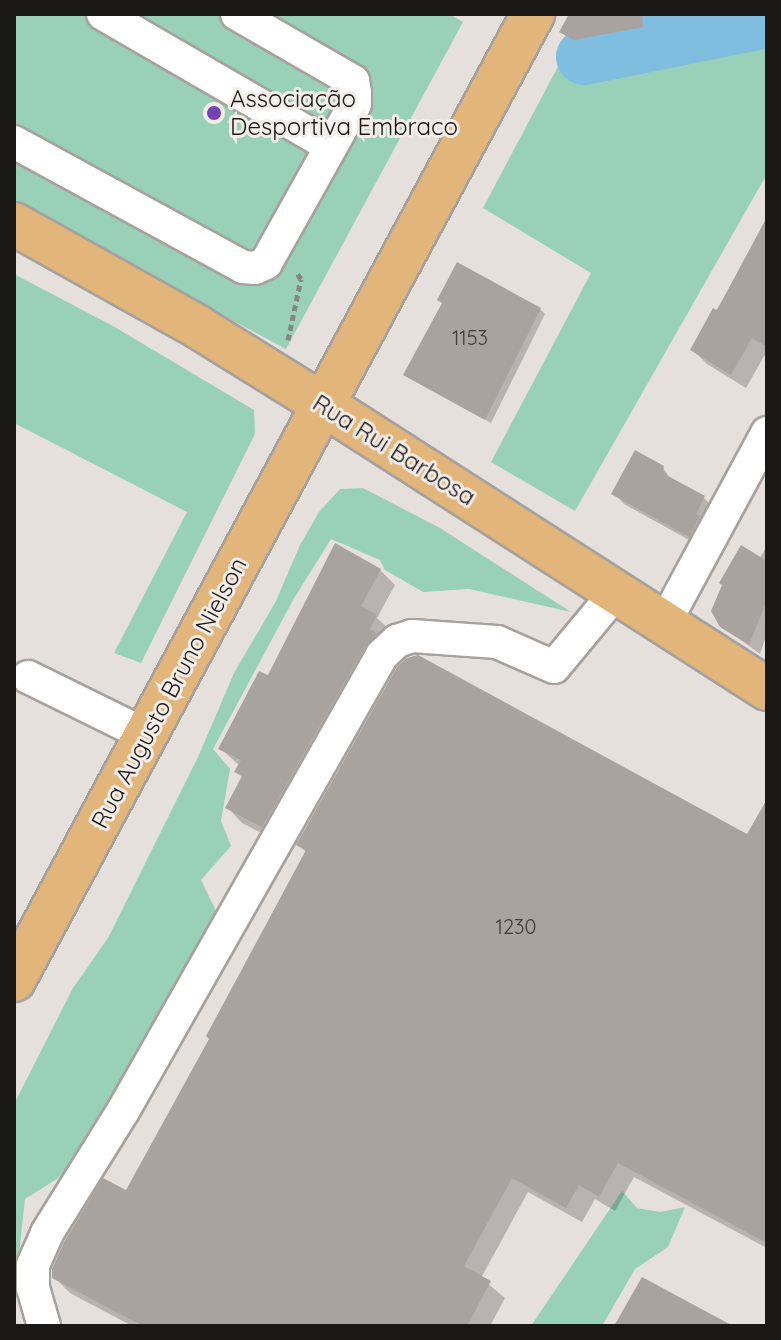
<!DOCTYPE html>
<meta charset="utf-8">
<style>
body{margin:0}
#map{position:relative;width:781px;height:1340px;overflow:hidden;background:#e6e0dc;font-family:Quicksand,sans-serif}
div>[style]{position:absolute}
.green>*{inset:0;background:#99d1b8}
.shadow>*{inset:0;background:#0003}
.river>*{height:56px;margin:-28px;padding:0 28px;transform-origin:28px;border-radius:28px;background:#80bedf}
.building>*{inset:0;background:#a9a39f}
.path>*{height:5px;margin-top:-2.5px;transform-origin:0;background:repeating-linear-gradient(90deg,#898582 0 6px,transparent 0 10px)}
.roads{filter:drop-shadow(2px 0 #a7a19d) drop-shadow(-2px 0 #a7a19d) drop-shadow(0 2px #a7a19d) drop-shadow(0 -2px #a7a19d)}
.minor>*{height:32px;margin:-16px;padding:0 16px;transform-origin:16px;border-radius:16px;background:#fff}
.major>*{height:42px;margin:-21px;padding:0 21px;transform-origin:21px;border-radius:21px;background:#e2b67a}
.dots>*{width:22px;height:22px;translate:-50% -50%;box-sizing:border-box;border:4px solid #f3ede9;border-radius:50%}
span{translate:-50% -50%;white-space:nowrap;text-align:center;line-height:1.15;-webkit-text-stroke:6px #f3ede9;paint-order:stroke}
.number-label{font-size:20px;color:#3e3b38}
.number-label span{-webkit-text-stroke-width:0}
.poi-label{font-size:24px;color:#1a1816}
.left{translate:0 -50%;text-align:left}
.street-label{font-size:24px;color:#1a1816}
.frame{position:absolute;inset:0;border:16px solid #1a1816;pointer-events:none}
</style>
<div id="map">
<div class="green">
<i style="clip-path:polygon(14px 14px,449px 14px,463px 22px,286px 349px,14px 204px)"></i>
<i style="clip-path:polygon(720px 14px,767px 14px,767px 174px,575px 511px,491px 462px,591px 273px,483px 208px,571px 42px)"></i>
<i style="clip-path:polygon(14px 274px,113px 326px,254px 410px,255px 434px,141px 663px,114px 653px,187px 512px,14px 423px)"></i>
<i style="clip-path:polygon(363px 488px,440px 528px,571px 612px,469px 589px,423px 592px,385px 570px,380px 560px,331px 539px,293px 600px,213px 749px,230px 769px,221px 821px,231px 846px,201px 880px,217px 913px,82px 1151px,57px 1179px,25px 1199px,14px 1301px,14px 1104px,73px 988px,108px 938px,198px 757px,234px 673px,276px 601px,300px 545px,319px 512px,340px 489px)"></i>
<i style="clip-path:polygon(622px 1191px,637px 1208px,660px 1212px,685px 1207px,668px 1247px,635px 1269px,602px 1326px,531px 1326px)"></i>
</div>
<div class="shadow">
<i style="clip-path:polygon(571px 14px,767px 14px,767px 26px,709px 32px,706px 37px,595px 58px,581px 51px,562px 32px)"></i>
<i style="clip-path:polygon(752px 250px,767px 258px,767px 351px,746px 388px,707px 364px,693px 350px)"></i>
<i style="clip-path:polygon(540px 309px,545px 314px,491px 423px,405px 374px)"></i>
<i style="clip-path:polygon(663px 468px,673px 482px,704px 498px,715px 509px,700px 546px,624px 504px,614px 493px)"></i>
<i style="clip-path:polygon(767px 546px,767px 633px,760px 654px,722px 626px,714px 605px,724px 585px,759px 559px)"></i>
<i style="clip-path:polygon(380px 570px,395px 585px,377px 618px,391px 631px,277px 841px,242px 823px,228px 808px,243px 778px,237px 772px,240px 766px,221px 749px,269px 678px)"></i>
<i style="clip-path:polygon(767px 830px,767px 1248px,634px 1177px,615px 1211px,595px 1199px,582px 1222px,528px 1192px,481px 1278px,505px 1298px,490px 1326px,132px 1326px,70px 1293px,54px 1277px,127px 1193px,212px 1039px,307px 853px,298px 845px,747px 837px)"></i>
</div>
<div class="river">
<i style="left:584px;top:57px;width:187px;rotate:-11.4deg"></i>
</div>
<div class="building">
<i style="clip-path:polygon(569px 14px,642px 14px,643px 27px,574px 40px,559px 32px)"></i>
<i style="clip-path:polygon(767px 217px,767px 347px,752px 338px,731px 375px,690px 350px,713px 308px,717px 310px)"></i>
<i style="clip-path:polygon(457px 262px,541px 308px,485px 420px,403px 375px,442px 303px,437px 300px)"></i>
<i style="clip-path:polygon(635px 450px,664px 466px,663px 471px,668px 476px,705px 496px,696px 514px,700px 516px,689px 537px,611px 494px)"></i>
<i style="clip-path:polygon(335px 543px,381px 569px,361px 606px,377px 615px,370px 629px,377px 634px,365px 646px,262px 827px,225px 808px,242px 776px,234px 772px,241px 760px,218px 749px,259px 671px,268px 675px)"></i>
<i style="clip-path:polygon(741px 545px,767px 561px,767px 600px,749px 645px,720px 627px,711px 611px,722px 585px,719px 583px)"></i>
<i style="clip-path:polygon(418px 655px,747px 834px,767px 799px,767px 1243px,618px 1163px,599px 1197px,579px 1185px,566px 1208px,512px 1178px,464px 1266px,491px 1281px,467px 1326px,143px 1326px,52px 1278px,52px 1269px,64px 1242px,103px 1178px,126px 1190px,209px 1039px,206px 1036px,306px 850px,296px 845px,397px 667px,407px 658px)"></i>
<i style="clip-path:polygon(642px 1277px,733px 1326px,614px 1326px)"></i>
</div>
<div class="path">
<i style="left:288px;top:340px;width:62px;rotate:-78deg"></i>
<i style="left:301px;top:279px;width:7px;rotate:-124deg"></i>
</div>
<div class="roads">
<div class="minor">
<i style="left:103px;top:14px;width:263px;rotate:30.1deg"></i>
<i style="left:14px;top:142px;width:261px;rotate:28.6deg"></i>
<i style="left:243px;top:267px;width:12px;rotate:5deg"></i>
<i style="left:255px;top:268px;width:12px;rotate:-24deg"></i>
<i style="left:266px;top:263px;width:182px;rotate:-60.8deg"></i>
<i style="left:355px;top:104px;width:11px;rotate:-90deg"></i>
<i style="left:355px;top:93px;width:12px;rotate:-99deg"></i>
<i style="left:353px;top:81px;width:134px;rotate:-150deg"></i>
<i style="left:665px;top:622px;width:215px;rotate:-61.6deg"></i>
<i style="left:28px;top:677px;width:131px;rotate:26.2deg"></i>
<i style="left:44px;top:1326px;width:40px;rotate:-106deg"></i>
<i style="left:33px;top:1288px;width:23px;rotate:-90deg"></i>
<i style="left:33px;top:1265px;width:35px;rotate:-66deg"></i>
<i style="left:47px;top:1233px;width:144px;rotate:-58.1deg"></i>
<i style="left:123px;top:1111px;width:524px;rotate:-60.4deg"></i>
<i style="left:382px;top:655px;width:21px;rotate:-43deg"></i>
<i style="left:397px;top:641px;width:16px;rotate:-18deg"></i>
<i style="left:412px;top:636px;width:85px;rotate:4deg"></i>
<i style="left:497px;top:642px;width:62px;rotate:23.7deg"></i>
<i style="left:554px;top:667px;width:99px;rotate:-50.3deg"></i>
</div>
<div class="major">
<i style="left:14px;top:224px;width:211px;rotate:29.2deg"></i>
<i style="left:198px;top:327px;width:148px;rotate:31.8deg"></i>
<i style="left:324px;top:405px;width:526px;rotate:32.66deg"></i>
<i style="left:14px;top:980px;width:1097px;rotate:-61.75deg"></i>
</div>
</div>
<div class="dots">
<i style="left:214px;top:113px;background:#7341b8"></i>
</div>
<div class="number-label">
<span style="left:470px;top:337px">1153</span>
<span style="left:516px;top:926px">1230</span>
</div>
<div class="poi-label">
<span class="left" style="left:230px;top:113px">Associação<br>Desportiva Embraco</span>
</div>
<div class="street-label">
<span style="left:394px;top:450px;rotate:32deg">Rua Rui Barbosa</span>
<span style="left:169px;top:693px;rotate:-62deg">Rua Augusto Bruno Nielson</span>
</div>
<div class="frame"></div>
</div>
